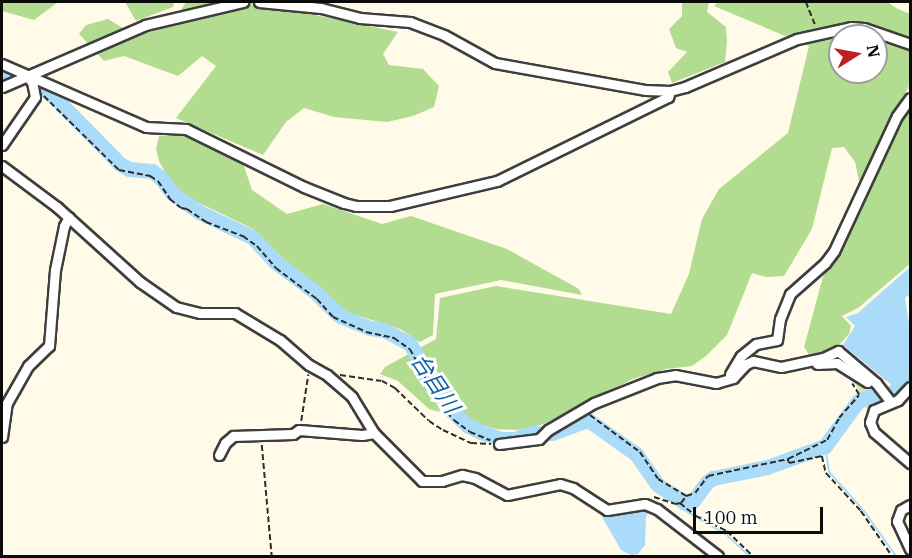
<!DOCTYPE html>
<meta charset="utf-8">
<style>
body{margin:0}
#map{position:relative;width:912px;height:558px;overflow:hidden;background:#fffbe8;font-family:"IBM Plex Serif","Noto Sans JP",serif}
div>[style]{position:absolute}
.green>*{inset:0;background:#cfeab1}
.forest>*{inset:0;background:#b2dc90}
.water>*{inset:0;background:#aadcf9}
.stream>*{height:2px;margin:-1px;padding:0 1px;transform-origin:1px;border-radius:1px;background:#aadcf9}
.river>*{height:15px;margin:-7.5px;padding:0 7.5px;transform-origin:7.5px;border-radius:7.5px;background:#aadcf9}
.path>*{height:1.5px;margin-top:-0.75px;transform-origin:0;background:repeating-linear-gradient(90deg,#2d2d2d 0 6px,transparent 0 9px)}
.roads{filter:drop-shadow(2px 0 #3e3e3e) drop-shadow(-2px 0 #3e3e3e) drop-shadow(0 2px #3e3e3e) drop-shadow(0 -2px #3e3e3e)}
.minor>*{height:9px;margin:-4.5px;padding:0 4.5px;transform-origin:4.5px;border-radius:4.5px;background:#fff}
span{translate:-50% -50%;white-space:nowrap;text-align:center;line-height:1.15;-webkit-text-stroke:6px #fff;paint-order:stroke}
.water-label{font-size:22px;color:#1062a1;font-style:italic}
.frame{position:absolute;inset:0;border:3px solid #0b0b0b;pointer-events:none}
.north{position:absolute;left:828px;top:24px;width:60px;height:60px;box-sizing:border-box;background:#fff;border:2px solid #9d9d9d;border-radius:50%;rotate:79deg;font-size:16px;font-weight:700;line-height:24px;text-align:center;color:#0b0b0b}
.north::after{content:'';display:block;margin:auto;width:21px;height:27px;background:#c01d25;clip-path:polygon(50% 0,100% 100%,50% 72%,0 100%)}
.scale{position:absolute;left:693px;top:507px;width:130px;height:27px;box-sizing:border-box;border:3px solid #0b0b0b;border-top:0;padding-left:8px;font-size:18px;line-height:21px;white-space:nowrap;color:#0b0b0b;-webkit-text-stroke:4px #fff;paint-order:stroke}
</style>
<div id="map">
<div class="green">
<i style="clip-path:polygon(837px 358px,857px 371px,884px 402px,869px 412px,858px 399px,861px 397px,854px 381px,840px 368px)"></i>
</div>
<div class="forest">
<i style="clip-path:polygon(2px 2px,58px 2px,34px 20px,2px 11px)"></i>
<i style="clip-path:polygon(125px 2px,174px 2px,173px 7px,136px 21px)"></i>
<i style="clip-path:polygon(186px 2px,325px 2px,315px 15px,398px 32px,383px 54px,389px 65px,423px 69px,439px 86px,434px 107px,413px 116px,387px 122px,334px 117px,304px 108px,286px 122px,263px 155px,176px 118px,216px 66px,202px 56px,178px 76px,124px 56px,104px 61px,79px 34px,86px 25px,108px 19px,136px 36px,171px 26px)"></i>
<i style="clip-path:polygon(682px 2px,709px 2px,707px 12px,726px 27px,727px 42px,725px 62px,672px 83px,668px 72px,687px 52px,676px 48px,669px 29px,682px 16px)"></i>
<i style="clip-path:polygon(evenodd,718px 2px,888px 2px,896px 8px,910px 14px,910px 84px,896px 112px,899px 122px,910px 106px,910px 264px,858px 308px,842px 316px,851px 326px,849px 334px,839px 345px,822px 356px,810px 356px,804px 347px,824px 273px,834px 259px,863px 199px,855px 162px,844px 147px,832px 148px,812px 229px,784px 276px,766px 277px,752px 273px,727px 335px,706px 356px,692px 366px,666px 369px,633px 379px,544px 424px,518px 430px,496px 429px,429px 409px,398px 381px,380px 374px,385px 367px,436px 339px,440px 298px,496px 286px,671px 314px,689px 274px,702px 219px,719px 189px,788px 133px,809px 46px,714px 6px,718px 2px,840px 36px,876px 36px,876px 72px,840px 72px,840px 36px)"></i>
<i style="clip-path:polygon(183px 134px,243px 163px,252px 190px,287px 214px,323px 204px,382px 224px,411px 216px,507px 249px,579px 289px,582px 295px,501px 280px,435px 294px,433px 335px,420px 342px,400px 329px,347px 312px,283px 259px,253px 229px,189px 198px,171px 183px,159px 161px,156px 149px,159px 136px)"></i>
</div>
<div class="water">
<i style="clip-path:polygon(910px 267px,910px 294px,905px 298px,910px 330px,910px 384px,900px 392px,843px 345px,855px 326px,846px 317px,858px 313px)"></i>
<i style="clip-path:polygon(640px 507px,650px 509px,646px 517px,645px 545px,638px 554px,631px 555px,621px 550px,602px 517px)"></i>
</div>
<div class="stream">
<i style="left:825px;top:446px;width:26px;rotate:81deg"></i>
<i style="left:829px;top:472px;width:52px;rotate:48.1deg"></i>
<i style="left:864px;top:511px;width:55px;rotate:54.6deg"></i>
<i style="left:677px;top:497px;width:10px;rotate:79deg"></i>
<i style="left:679px;top:507px;width:56px;rotate:30.3deg"></i>
<i style="left:727px;top:535px;width:30px;rotate:44deg"></i>
</div>
<div class="river">
<i style="left:2px;top:71px;width:14px;rotate:17deg"></i>
<i style="left:38px;top:86px;width:17px;rotate:33deg"></i>
<i style="left:52px;top:95px;width:97px;rotate:45.4deg"></i>
<i style="left:120px;top:164px;width:10px;rotate:29deg"></i>
<i style="left:129px;top:169px;width:23px;rotate:5deg"></i>
<i style="left:152px;top:171px;width:11px;rotate:38deg"></i>
<i style="left:161px;top:178px;width:19px;rotate:54deg"></i>
<i style="left:172px;top:193px;width:33px;rotate:35deg"></i>
<i style="left:199px;top:212px;width:59px;rotate:25.3deg"></i>
<i style="left:252px;top:237px;width:33px;rotate:47deg"></i>
<i style="left:274px;top:261px;width:50px;rotate:36.9deg"></i>
<i style="left:314px;top:291px;width:36px;rotate:44deg"></i>
<i style="left:340px;top:316px;width:32px;rotate:22deg"></i>
<i style="left:370px;top:328px;width:14px;rotate:8deg"></i>
<i style="left:384px;top:330px;width:30px;rotate:28deg"></i>
<i style="left:410px;top:344px;width:69px;rotate:59.7deg"></i>
<i style="left:445px;top:404px;width:30px;rotate:44deg"></i>
<i style="left:467px;top:425px;width:16px;rotate:27deg"></i>
<i style="left:481px;top:432px;width:21px;rotate:19deg"></i>
<i style="left:501px;top:439px;width:13px"></i>
<i style="left:514px;top:439px;width:20px;rotate:-18deg"></i>
<i style="left:533px;top:433px;width:19px"></i>
<i style="left:552px;top:433px;width:38px;rotate:-20deg"></i>
<i style="left:588px;top:420px;width:59px;rotate:35.3deg"></i>
<i style="left:636px;top:454px;width:38px;rotate:55deg"></i>
<i style="left:658px;top:485px;width:33px;rotate:33deg"></i>
<i style="left:686px;top:503px;width:6px;rotate:-9deg"></i>
<i style="left:692px;top:502px;width:25px;rotate:-53deg"></i>
<i style="left:707px;top:482px;width:7px;rotate:-34deg"></i>
<i style="left:713px;top:478px;width:55px;rotate:-11.5deg"></i>
<i style="left:767px;top:467px;width:62px;rotate:-19.9deg"></i>
<i style="left:825px;top:446px;width:56px;rotate:-53.7deg"></i>
<i style="left:858px;top:401px;width:11px;rotate:-22deg"></i>
<i style="left:868px;top:397px;width:15px;rotate:11deg"></i>
<i style="left:892px;top:393px;width:7px;rotate:-45deg"></i>
</div>
<div class="path">
<i style="left:806px;top:2px;width:24px;rotate:68deg"></i>
<i style="left:44px;top:96px;width:105px;rotate:44.6deg"></i>
<i style="left:119px;top:170px;width:32px;rotate:11deg"></i>
<i style="left:150px;top:176px;width:9px;rotate:32deg"></i>
<i style="left:158px;top:181px;width:22px;rotate:56deg"></i>
<i style="left:170px;top:199px;width:14px;rotate:39deg"></i>
<i style="left:181px;top:208px;width:6px;rotate:9deg"></i>
<i style="left:187px;top:209px;width:23px;rotate:34deg"></i>
<i style="left:206px;top:222px;width:40px;rotate:21deg"></i>
<i style="left:243px;top:236px;width:17px;rotate:36deg"></i>
<i style="left:257px;top:246px;width:29px;rotate:49deg"></i>
<i style="left:276px;top:268px;width:51px;rotate:37.1deg"></i>
<i style="left:317px;top:299px;width:24px;rotate:48deg"></i>
<i style="left:333px;top:317px;width:36px;rotate:24deg"></i>
<i style="left:366px;top:332px;width:29px;rotate:12deg"></i>
<i style="left:394px;top:338px;width:19px;rotate:35deg"></i>
<i style="left:410px;top:349px;width:65px;rotate:61.5deg"></i>
<i style="left:441px;top:406px;width:19px;rotate:47deg"></i>
<i style="left:454px;top:420px;width:20px;rotate:37deg"></i>
<i style="left:470px;top:432px;width:22px;rotate:22deg"></i>
<i style="left:340px;top:375px;width:42px;rotate:8.1deg"></i>
<i style="left:382px;top:381px;width:15px;rotate:28deg"></i>
<i style="left:395px;top:388px;width:47px;rotate:44.1deg"></i>
<i style="left:429px;top:421px;width:17px;rotate:33deg"></i>
<i style="left:443px;top:430px;width:31px;rotate:25deg"></i>
<i style="left:471px;top:443px;width:20px;rotate:3deg"></i>
<i style="left:590px;top:415px;width:62px;rotate:36.5deg"></i>
<i style="left:640px;top:452px;width:32px;rotate:56deg"></i>
<i style="left:658px;top:479px;width:33px;rotate:31deg"></i>
<i style="left:686px;top:496px;width:9px;rotate:-18deg"></i>
<i style="left:695px;top:493px;width:21px;rotate:-53deg"></i>
<i style="left:708px;top:476px;width:82px;rotate:-12deg"></i>
<i style="left:788px;top:459px;width:43px;rotate:-26deg"></i>
<i style="left:827px;top:440px;width:25px;rotate:-61deg"></i>
<i style="left:839px;top:418px;width:30px;rotate:-49deg"></i>
<i style="left:859px;top:395px;width:13px;rotate:-122deg"></i>
<i style="left:301px;top:421px;width:47px;rotate:-81.3deg"></i>
<i style="left:262px;top:445px;width:111px;rotate:84.9deg"></i>
<i style="left:788px;top:459px;width:4px;rotate:76deg"></i>
<i style="left:789px;top:463px;width:34px;rotate:-12deg"></i>
<i style="left:822px;top:456px;width:17px;rotate:77deg"></i>
<i style="left:826px;top:473px;width:52px;rotate:47.4deg"></i>
<i style="left:861px;top:511px;width:55px;rotate:55.4deg"></i>
<i style="left:654px;top:497px;width:22px;rotate:18deg"></i>
<i style="left:675px;top:504px;width:6px;rotate:-9deg"></i>
<i style="left:681px;top:503px;width:9px;rotate:-54deg"></i>
<i style="left:680px;top:503px;width:21px;rotate:39deg"></i>
<i style="left:696px;top:516px;width:34px;rotate:26deg"></i>
<i style="left:727px;top:531px;width:36px;rotate:44deg"></i>
</div>
<div class="roads">
<div class="minor">
<i style="left:259px;top:2px;width:62px;rotate:5.5deg"></i>
<i style="left:321px;top:8px;width:40px;rotate:14.4deg"></i>
<i style="left:360px;top:18px;width:50px;rotate:4.6deg"></i>
<i style="left:410px;top:22px;width:36px;rotate:21deg"></i>
<i style="left:444px;top:35px;width:58px;rotate:28.8deg"></i>
<i style="left:495px;top:63px;width:152px;rotate:10.2deg"></i>
<i style="left:645px;top:90px;width:25px;rotate:2deg"></i>
<i style="left:670px;top:91px;width:16px;rotate:-15deg"></i>
<i style="left:685px;top:87px;width:122px;rotate:-23.2deg"></i>
<i style="left:797px;top:39px;width:55px;rotate:-12.5deg"></i>
<i style="left:851px;top:27px;width:13px;rotate:4deg"></i>
<i style="left:864px;top:28px;width:49px;rotate:19.2deg"></i>
<i style="left:2px;top:64px;width:157px;rotate:23.6deg"></i>
<i style="left:146px;top:127px;width:40px;rotate:2.9deg"></i>
<i style="left:186px;top:129px;width:131px;rotate:26.2deg"></i>
<i style="left:304px;top:187px;width:43px;rotate:21.8deg"></i>
<i style="left:344px;top:203px;width:12px;rotate:14deg"></i>
<i style="left:356px;top:206px;width:34px"></i>
<i style="left:390px;top:206px;width:110px;rotate:-13.2deg"></i>
<i style="left:497px;top:181px;width:191px;rotate:-26.2deg"></i>
<i style="left:668px;top:97px;width:6px;rotate:-72deg"></i>
<i style="left:2px;top:87px;width:156px;rotate:-23.4deg"></i>
<i style="left:145px;top:25px;width:101px;rotate:-13.2deg"></i>
<i style="left:2px;top:145px;width:58px;rotate:-55.5deg"></i>
<i style="left:35px;top:97px;width:15px;rotate:-101deg"></i>
<i style="left:32px;top:82px;width:8px;rotate:-130deg"></i>
<i style="left:2px;top:166px;width:69px;rotate:36.7deg"></i>
<i style="left:57px;top:207px;width:112px;rotate:42.1deg"></i>
<i style="left:140px;top:282px;width:44px;rotate:34.8deg"></i>
<i style="left:176px;top:307px;width:25px;rotate:14deg"></i>
<i style="left:200px;top:313px;width:35px"></i>
<i style="left:235px;top:313px;width:52px;rotate:31deg"></i>
<i style="left:280px;top:340px;width:38px;rotate:41deg"></i>
<i style="left:309px;top:365px;width:21px;rotate:29deg"></i>
<i style="left:327px;top:375px;width:33px;rotate:41deg"></i>
<i style="left:352px;top:397px;width:42px;rotate:58.6deg"></i>
<i style="left:374px;top:433px;width:68px;rotate:45deg"></i>
<i style="left:422px;top:481px;width:20px"></i>
<i style="left:442px;top:481px;width:21px;rotate:-17deg"></i>
<i style="left:462px;top:475px;width:13px;rotate:13deg"></i>
<i style="left:475px;top:478px;width:36px;rotate:28deg"></i>
<i style="left:507px;top:495px;width:54px;rotate:-11.7deg"></i>
<i style="left:560px;top:484px;width:14px;rotate:17deg"></i>
<i style="left:573px;top:488px;width:40px;rotate:32.9deg"></i>
<i style="left:607px;top:510px;width:38px;rotate:-9deg"></i>
<i style="left:645px;top:504px;width:13px;rotate:23deg"></i>
<i style="left:657px;top:509px;width:77px;rotate:37.6deg"></i>
<i style="left:817px;top:364px;width:20px;rotate:-3deg"></i>
<i style="left:837px;top:363px;width:36px;rotate:32deg"></i>
<i style="left:730px;top:374px;width:21px;rotate:-59deg"></i>
<i style="left:741px;top:356px;width:19px;rotate:-39deg"></i>
<i style="left:756px;top:344px;width:21px;rotate:-11deg"></i>
<i style="left:777px;top:340px;width:21px;rotate:-82deg"></i>
<i style="left:780px;top:319px;width:27px;rotate:-68deg"></i>
<i style="left:790px;top:294px;width:47px;rotate:-41.5deg"></i>
<i style="left:825px;top:263px;width:15px;rotate:-53deg"></i>
<i style="left:834px;top:251px;width:149px;rotate:-65deg"></i>
<i style="left:897px;top:116px;width:22px;rotate:-54deg"></i>
<i style="left:910px;top:387px;width:18px;rotate:133deg"></i>
<i style="left:898px;top:400px;width:26px;rotate:157deg"></i>
<i style="left:874px;top:410px;width:13px;rotate:108deg"></i>
<i style="left:870px;top:422px;width:11px;rotate:68deg"></i>
<i style="left:874px;top:432px;width:48px;rotate:40.7deg"></i>
<i style="left:2px;top:437px;width:34px;rotate:-82deg"></i>
<i style="left:7px;top:403px;width:43px;rotate:-60.4deg"></i>
<i style="left:28px;top:366px;width:29px;rotate:-44deg"></i>
<i style="left:49px;top:346px;width:76px;rotate:-85.5deg"></i>
<i style="left:55px;top:270px;width:45px;rotate:-78.4deg"></i>
<i style="left:64px;top:226px;width:10px;rotate:-61deg"></i>
<i style="left:499px;top:444px;width:40px;rotate:-7.1deg"></i>
<i style="left:539px;top:439px;width:13px;rotate:-45deg"></i>
<i style="left:548px;top:430px;width:53px;rotate:-30.4deg"></i>
<i style="left:594px;top:403px;width:68px;rotate:-21.6deg"></i>
<i style="left:657px;top:378px;width:18px;rotate:-9deg"></i>
<i style="left:675px;top:375px;width:42px;rotate:11deg"></i>
<i style="left:716px;top:383px;width:18px;rotate:-16deg"></i>
<i style="left:733px;top:378px;width:19px;rotate:-47deg"></i>
<i style="left:746px;top:364px;width:8px;rotate:-23deg"></i>
<i style="left:753px;top:361px;width:29px;rotate:12deg"></i>
<i style="left:781px;top:367px;width:43px;rotate:-12.1deg"></i>
<i style="left:823px;top:358px;width:17px;rotate:-25deg"></i>
<i style="left:838px;top:351px;width:50px;rotate:40.1deg"></i>
<i style="left:876px;top:383px;width:24px;rotate:52deg"></i>
<i style="left:219px;top:455px;width:13px;rotate:-63deg"></i>
<i style="left:225px;top:443px;width:11px;rotate:-41deg"></i>
<i style="left:233px;top:436px;width:60px;rotate:-1.9deg"></i>
<i style="left:293px;top:434px;width:7px;rotate:-34deg"></i>
<i style="left:299px;top:430px;width:63px;rotate:4.5deg"></i>
<i style="left:362px;top:435px;width:12px;rotate:-9deg"></i>
<i style="left:910px;top:505px;width:10px;rotate:151deg"></i>
<i style="left:901px;top:510px;width:12px;rotate:110deg"></i>
<i style="left:897px;top:521px;width:31px;rotate:65deg"></i>
</div>
</div>
<div class="water-label">
<span style="left:436px;top:383px;rotate:56deg">台目川</span>
</div>
<div class="frame"></div>
<div class="north">N</div>
<div class="scale">100 m</div>
</div>
